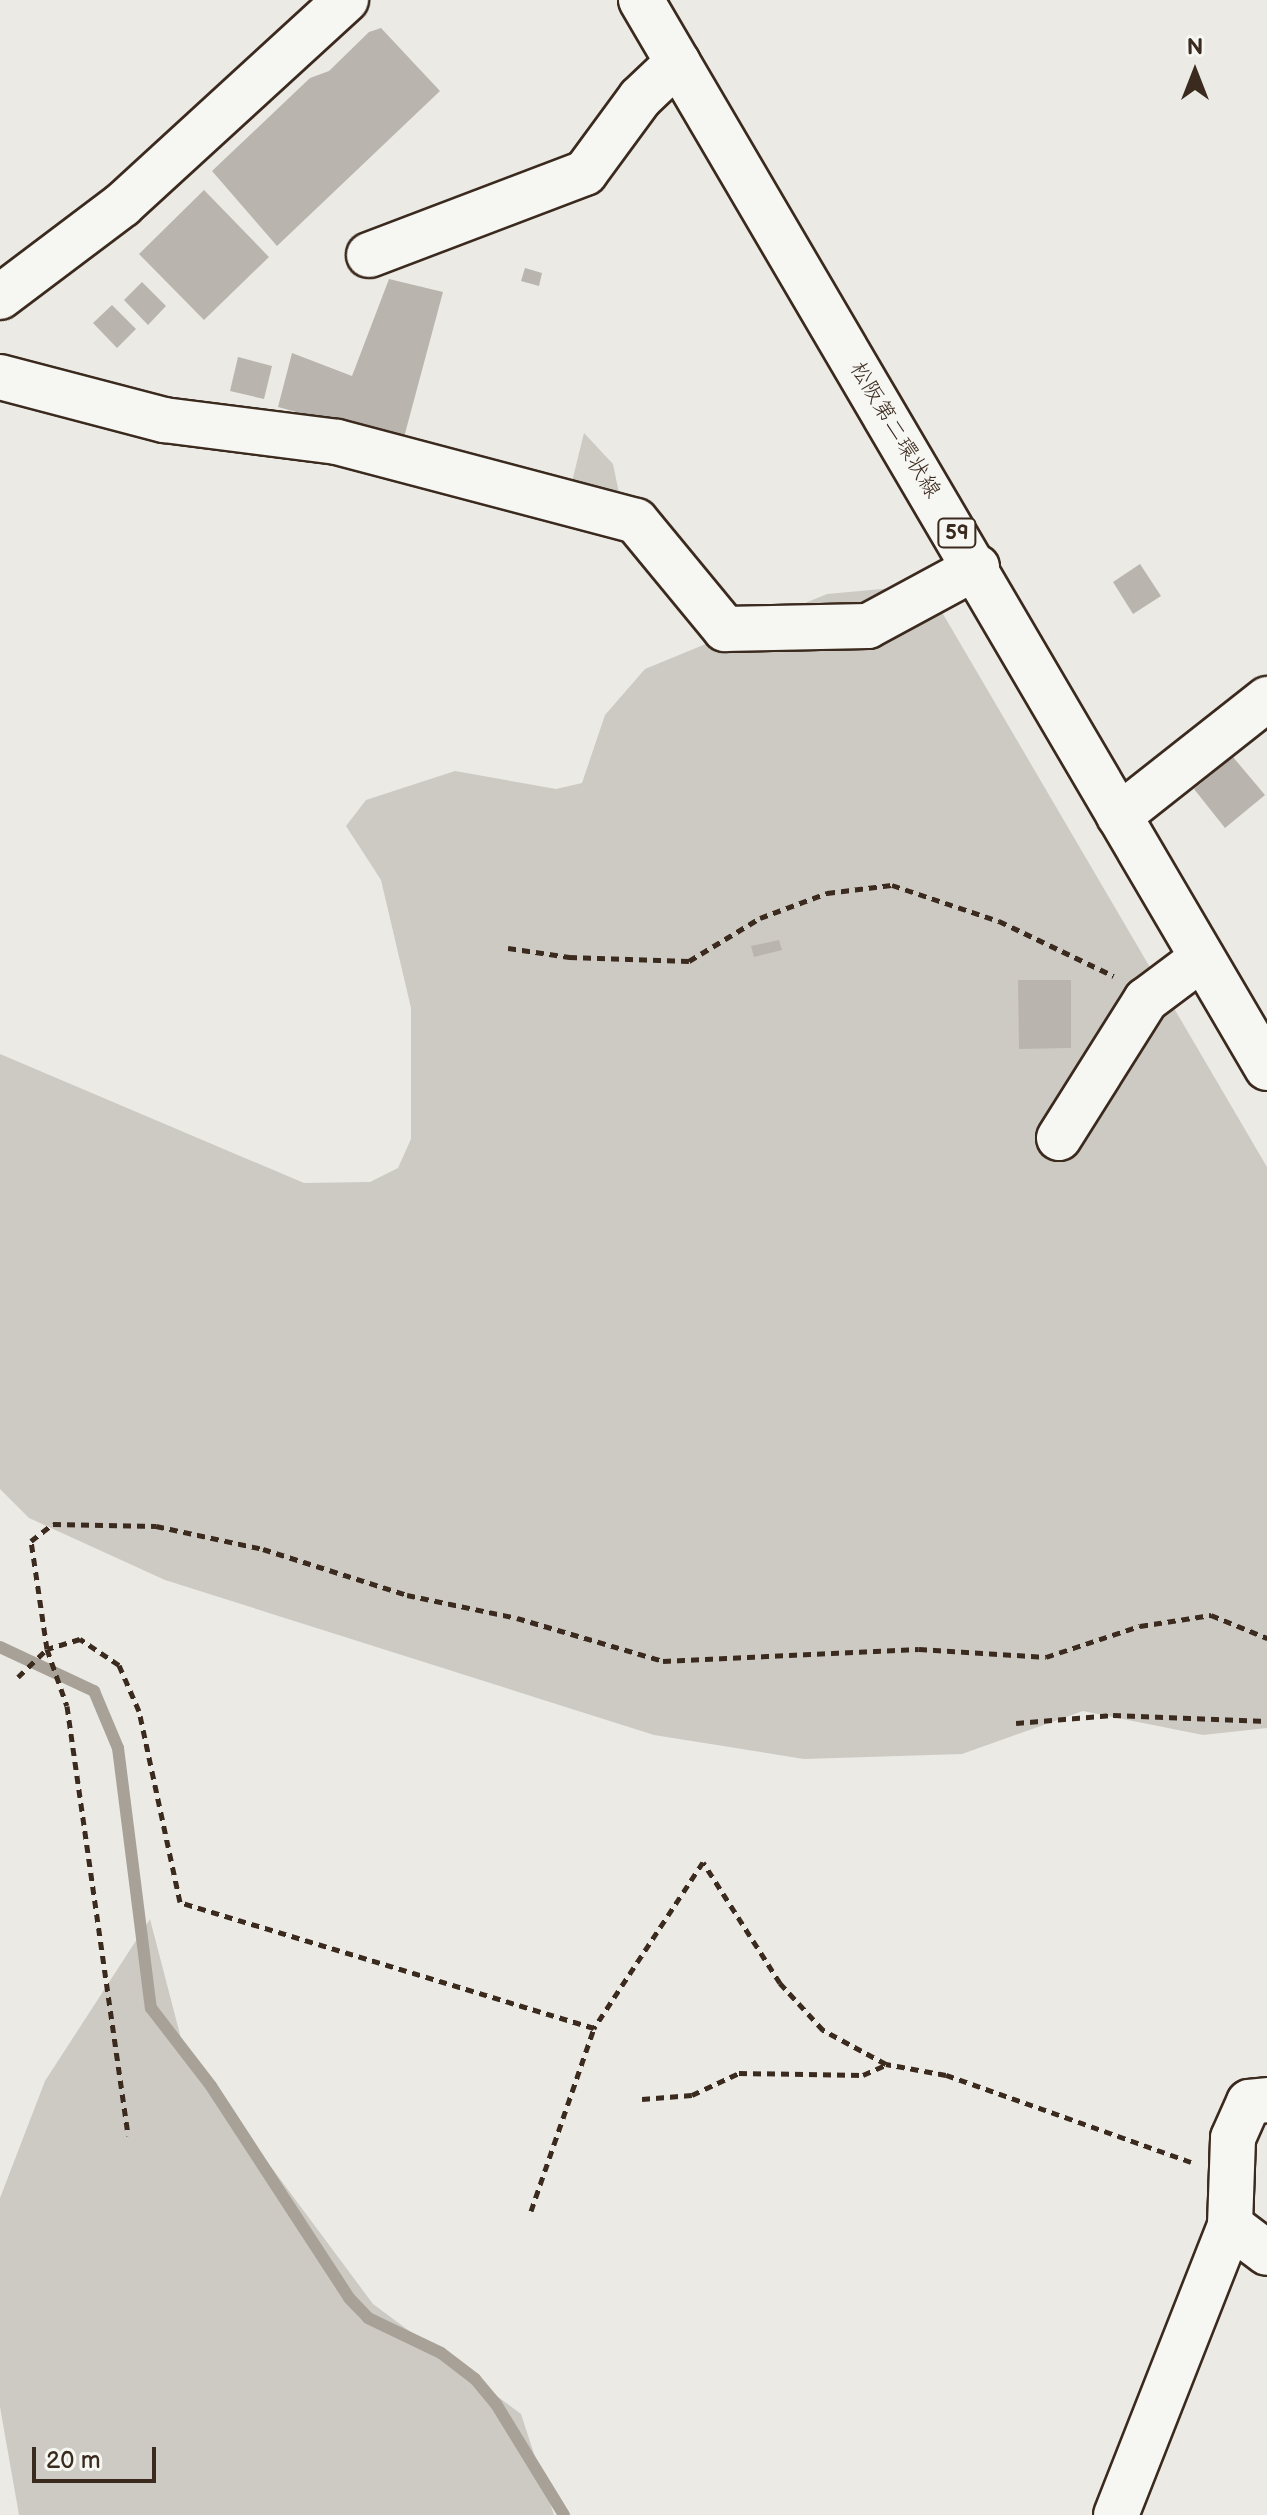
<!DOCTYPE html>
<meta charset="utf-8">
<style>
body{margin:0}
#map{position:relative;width:1267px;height:2515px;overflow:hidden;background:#ebeae5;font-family:"Balsamiq Sans","Klee One",sans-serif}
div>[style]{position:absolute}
.green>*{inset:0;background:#cdcac4}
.stream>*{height:12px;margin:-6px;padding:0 6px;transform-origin:6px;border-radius:6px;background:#a8a198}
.building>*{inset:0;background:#bab4ae}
.path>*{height:5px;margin-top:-2.5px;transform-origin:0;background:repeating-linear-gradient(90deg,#3b2a1e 0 8px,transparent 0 14px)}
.roads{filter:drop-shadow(2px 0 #3b2a1e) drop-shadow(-2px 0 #3b2a1e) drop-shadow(0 2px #3b2a1e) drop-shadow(0 -2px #3b2a1e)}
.minor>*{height:44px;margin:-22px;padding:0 22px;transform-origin:22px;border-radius:22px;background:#f6f6f2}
.primary>*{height:44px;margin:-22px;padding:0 22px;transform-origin:22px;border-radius:22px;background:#f6f6f2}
span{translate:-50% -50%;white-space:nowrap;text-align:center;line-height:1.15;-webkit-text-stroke:6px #f6f6f2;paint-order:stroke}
.shield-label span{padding:2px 6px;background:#f6f6f2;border:2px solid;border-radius:6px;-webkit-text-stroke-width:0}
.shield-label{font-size:20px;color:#3b2a1e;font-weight:700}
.street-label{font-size:22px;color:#3b2a1e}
.north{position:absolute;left:1155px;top:32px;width:80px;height:80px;-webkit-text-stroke:6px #f6f6f2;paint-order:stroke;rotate:0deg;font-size:22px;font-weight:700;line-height:32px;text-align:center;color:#3b2a1e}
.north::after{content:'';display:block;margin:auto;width:28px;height:36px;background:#3b2a1e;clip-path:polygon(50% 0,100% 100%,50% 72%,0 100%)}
.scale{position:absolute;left:32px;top:2447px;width:124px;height:36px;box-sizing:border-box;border:4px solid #3b2a1e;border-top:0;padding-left:10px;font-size:24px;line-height:28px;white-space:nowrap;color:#3b2a1e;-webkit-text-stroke:6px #f6f6f2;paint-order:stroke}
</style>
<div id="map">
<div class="green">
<i style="clip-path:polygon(584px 433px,613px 464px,627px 532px,564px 514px)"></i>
<i style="clip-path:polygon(926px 585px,1267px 1167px,1267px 1728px,1203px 1735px,1083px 1711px,962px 1754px,804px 1759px,654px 1735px,165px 1580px,29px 1518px,0 1489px,0 1054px,304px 1183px,370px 1182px,398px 1168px,411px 1139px,411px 1008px,381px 880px,346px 826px,366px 800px,455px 771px,556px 789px,582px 783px,605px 715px,645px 669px,827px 594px)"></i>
<i style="clip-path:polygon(150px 1919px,184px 2050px,373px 2304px,521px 2414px,554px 2515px,19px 2515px,0 2407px,0 2198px,45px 2081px)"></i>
</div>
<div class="stream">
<i style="left:0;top:1647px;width:104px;rotate:25.1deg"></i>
<i style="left:94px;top:1691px;width:62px;rotate:67.2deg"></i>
<i style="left:118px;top:1748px;width:262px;rotate:82.8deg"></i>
<i style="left:151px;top:2008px;width:98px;rotate:52.4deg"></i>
<i style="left:211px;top:2086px;width:253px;rotate:56.9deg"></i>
<i style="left:349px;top:2298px;width:28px;rotate:46deg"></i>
<i style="left:368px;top:2318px;width:81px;rotate:25.6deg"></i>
<i style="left:441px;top:2353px;width:43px;rotate:37.4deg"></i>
<i style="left:475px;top:2379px;width:33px;rotate:50deg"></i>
<i style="left:496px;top:2404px;width:130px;rotate:58.5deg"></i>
</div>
<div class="building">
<i style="clip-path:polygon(381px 28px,440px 91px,277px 246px,212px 171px,310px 78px,329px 71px,369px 32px)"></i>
<i style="clip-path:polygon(204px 190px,269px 257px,204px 320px,139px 254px)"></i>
<i style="clip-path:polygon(525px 268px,542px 273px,539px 286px,521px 281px)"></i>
<i style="clip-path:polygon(389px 279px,443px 292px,403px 441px,278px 407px,292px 353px,352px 376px)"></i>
<i style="clip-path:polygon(142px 282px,166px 306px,148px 325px,124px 300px)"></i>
<i style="clip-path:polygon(112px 305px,136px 329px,117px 348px,93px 323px)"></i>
<i style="clip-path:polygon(238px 357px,272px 366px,264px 399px,230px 391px)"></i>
<i style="clip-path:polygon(1140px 564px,1161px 596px,1133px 614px,1113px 582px)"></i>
<i style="clip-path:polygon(1233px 757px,1265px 795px,1225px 828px,1194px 789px)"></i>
<i style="clip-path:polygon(779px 940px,782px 950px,754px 957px,751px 946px)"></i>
<i style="clip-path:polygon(1018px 980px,1071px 980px,1071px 1048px,1019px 1049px)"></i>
</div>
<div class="path">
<i style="left:508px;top:948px;width:62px;rotate:8.4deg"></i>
<i style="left:569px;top:957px;width:120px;rotate:1.9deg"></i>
<i style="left:689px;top:961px;width:83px;rotate:-31.2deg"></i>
<i style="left:760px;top:918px;width:72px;rotate:-20.5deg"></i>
<i style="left:827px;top:893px;width:65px;rotate:-7deg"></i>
<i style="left:892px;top:885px;width:113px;rotate:18.6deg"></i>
<i style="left:999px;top:921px;width:127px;rotate:25.6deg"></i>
<i style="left:18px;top:1677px;width:40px;rotate:-44deg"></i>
<i style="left:47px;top:1649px;width:60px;rotate:70.7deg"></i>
<i style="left:67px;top:1706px;width:434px;rotate:81.9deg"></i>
<i style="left:1016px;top:1723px;width:97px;rotate:-4.7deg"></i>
<i style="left:1113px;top:1715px;width:154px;rotate:2.2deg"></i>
<i style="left:642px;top:2099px;width:50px;rotate:-4.6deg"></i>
<i style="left:692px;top:2095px;width:52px;rotate:-25.1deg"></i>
<i style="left:739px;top:2073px;width:124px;rotate:0.9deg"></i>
<i style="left:863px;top:2075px;width:24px;rotate:-24deg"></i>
<i style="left:1191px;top:2162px;width:260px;rotate:-160.4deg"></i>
<i style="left:946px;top:2075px;width:61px;rotate:-169.6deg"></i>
<i style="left:886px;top:2064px;width:72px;rotate:-151.6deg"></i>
<i style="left:823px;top:2030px;width:64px;rotate:-132.5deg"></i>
<i style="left:780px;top:1983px;width:143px;rotate:-122.5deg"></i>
<i style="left:703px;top:1862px;width:199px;rotate:123.3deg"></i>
<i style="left:594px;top:2028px;width:433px;rotate:-163.1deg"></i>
<i style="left:180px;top:1902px;width:195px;rotate:-102.1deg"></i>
<i style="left:139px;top:1711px;width:50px;rotate:-113.5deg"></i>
<i style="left:119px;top:1665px;width:47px;rotate:-146.3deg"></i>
<i style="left:80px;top:1639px;width:34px;rotate:163deg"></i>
<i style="left:47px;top:1649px;width:109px;rotate:-98.4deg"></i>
<i style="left:31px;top:1541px;width:28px;rotate:-38deg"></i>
<i style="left:53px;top:1524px;width:103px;rotate:1.1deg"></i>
<i style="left:156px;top:1526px;width:109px;rotate:12.1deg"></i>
<i style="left:263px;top:1549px;width:151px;rotate:17.7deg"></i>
<i style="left:407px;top:1595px;width:112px;rotate:11.8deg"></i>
<i style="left:517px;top:1618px;width:152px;rotate:16.4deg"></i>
<i style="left:663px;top:1661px;width:256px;rotate:-2.7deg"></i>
<i style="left:919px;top:1649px;width:127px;rotate:3.6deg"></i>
<i style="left:1046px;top:1657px;width:99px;rotate:-18.3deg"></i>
<i style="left:1140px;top:1626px;width:72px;rotate:-8.8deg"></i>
<i style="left:1211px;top:1615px;width:61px;rotate:22.3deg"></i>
<i style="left:531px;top:2211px;width:194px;rotate:-71deg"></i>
</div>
<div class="roads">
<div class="minor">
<i style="left:369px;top:255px;width:231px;rotate:-20.8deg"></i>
<i style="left:585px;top:173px;width:93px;rotate:-53.7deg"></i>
<i style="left:640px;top:98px;width:52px;rotate:-43.5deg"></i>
<i style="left:0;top:297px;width:153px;rotate:-37deg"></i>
<i style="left:122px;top:205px;width:304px;rotate:-42.5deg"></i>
<i style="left:0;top:377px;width:170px;rotate:14.7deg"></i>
<i style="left:164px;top:420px;width:174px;rotate:7.2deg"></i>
<i style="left:337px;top:442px;width:309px;rotate:14.8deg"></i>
<i style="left:636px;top:521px;width:140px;rotate:50.5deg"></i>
<i style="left:725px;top:629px;width:143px;rotate:-1.2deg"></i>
<i style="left:868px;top:626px;width:124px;rotate:-28.4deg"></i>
<i style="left:1119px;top:816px;width:189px;rotate:-38.3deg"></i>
<i style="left:1059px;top:1138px;width:163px;rotate:-57.8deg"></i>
<i style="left:1146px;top:1000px;width:70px;rotate:-36.9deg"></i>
<i style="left:1230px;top:2225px;width:46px;rotate:37.1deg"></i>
<i style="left:1116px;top:2515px;width:312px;rotate:-68.5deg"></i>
<i style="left:1230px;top:2225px;width:87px;rotate:-88deg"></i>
<i style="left:1233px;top:2138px;width:39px;rotate:-66deg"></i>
<i style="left:1249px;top:2102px;width:18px;rotate:-6deg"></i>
</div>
<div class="primary">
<i style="left:641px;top:0;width:1238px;rotate:59.62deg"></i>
</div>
</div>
<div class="shield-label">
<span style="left:957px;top:533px">59</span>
</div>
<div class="street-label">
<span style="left:895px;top:430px;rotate:59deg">松阪第二環状線</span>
</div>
<div class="north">N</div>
<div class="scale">20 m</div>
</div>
